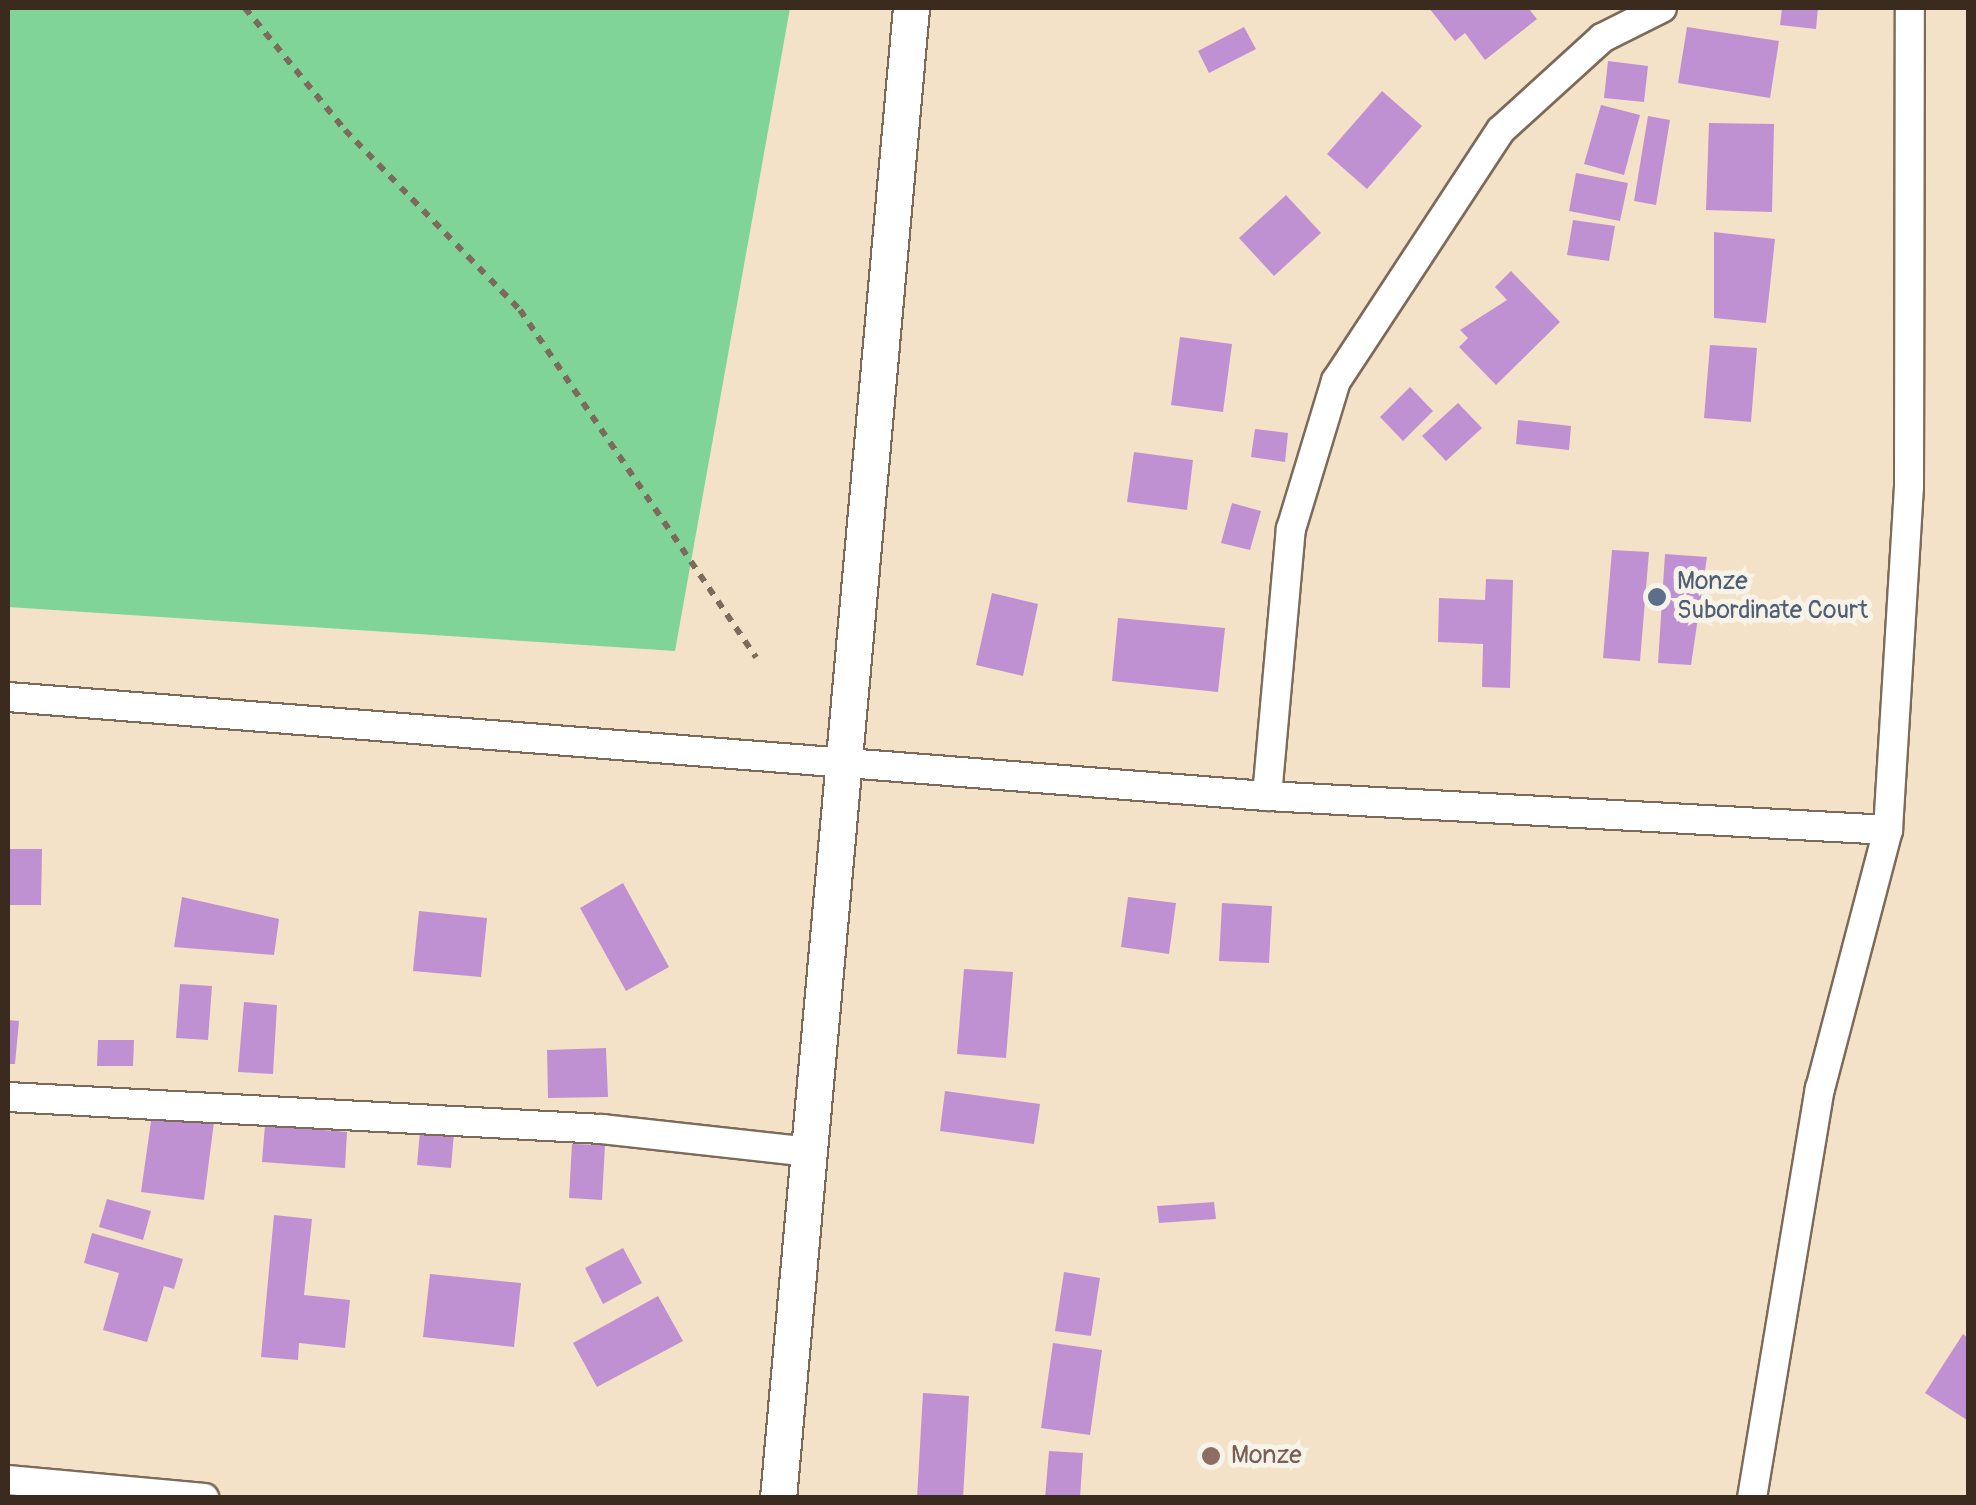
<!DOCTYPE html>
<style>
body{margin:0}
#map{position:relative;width:1976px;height:1505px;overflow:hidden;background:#f4e2c8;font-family:Pangolin,sans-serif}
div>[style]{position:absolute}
.green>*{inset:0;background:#80d497}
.building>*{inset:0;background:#c091d2}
.path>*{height:6px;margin-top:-3px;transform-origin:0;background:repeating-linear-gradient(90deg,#7c6a5a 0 8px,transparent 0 16px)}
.roads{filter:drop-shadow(2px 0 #7c6a5a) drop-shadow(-2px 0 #7c6a5a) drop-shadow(0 2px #7c6a5a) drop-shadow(0 -2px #7c6a5a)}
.minor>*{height:28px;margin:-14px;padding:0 14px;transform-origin:14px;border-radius:14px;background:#fff}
.tertiary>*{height:35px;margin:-17.5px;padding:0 17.5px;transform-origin:17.5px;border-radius:17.5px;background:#fff}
.dots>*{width:28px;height:28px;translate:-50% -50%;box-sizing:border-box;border:5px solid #f7f3e8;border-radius:50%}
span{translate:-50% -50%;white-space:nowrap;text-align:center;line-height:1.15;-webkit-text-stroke:10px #f7f3e8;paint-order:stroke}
.service-label{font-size:25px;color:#4e5e75}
.left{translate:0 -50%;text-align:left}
.education-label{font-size:25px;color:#785e54}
.frame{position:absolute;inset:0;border:10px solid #3b2a1e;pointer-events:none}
</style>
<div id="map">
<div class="green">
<i style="clip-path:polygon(8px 8px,790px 8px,675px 651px,8px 607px)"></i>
</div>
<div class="building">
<i style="clip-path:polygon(1429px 8px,1528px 8px,1537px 19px,1485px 60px,1465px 33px,1455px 41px)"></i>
<i style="clip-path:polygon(1782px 8px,1818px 8px,1816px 29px,1780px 25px)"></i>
<i style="clip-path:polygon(1244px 27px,1256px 49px,1209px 73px,1198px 51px)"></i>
<i style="clip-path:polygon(1687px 27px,1779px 41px,1770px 98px,1678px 83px)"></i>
<i style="clip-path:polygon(1608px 61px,1648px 66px,1644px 102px,1604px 98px)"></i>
<i style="clip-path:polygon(1382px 91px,1422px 126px,1367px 189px,1327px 154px)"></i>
<i style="clip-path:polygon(1601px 105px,1640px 115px,1624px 175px,1584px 164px)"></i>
<i style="clip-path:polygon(1648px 116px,1670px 120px,1656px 205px,1634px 201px)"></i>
<i style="clip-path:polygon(1709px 123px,1774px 124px,1772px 212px,1706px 210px)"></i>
<i style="clip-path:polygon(1576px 173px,1628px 183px,1620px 221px,1569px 211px)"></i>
<i style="clip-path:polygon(1286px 195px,1321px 233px,1274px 276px,1239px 238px)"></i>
<i style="clip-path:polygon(1573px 220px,1615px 226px,1609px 261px,1567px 255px)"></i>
<i style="clip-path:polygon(1714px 232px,1775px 239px,1766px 323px,1714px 318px)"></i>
<i style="clip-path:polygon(1511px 271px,1560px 322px,1496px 385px,1459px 347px,1468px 338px,1460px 330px,1507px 300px,1495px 287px)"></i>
<i style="clip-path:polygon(1180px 337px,1232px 344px,1223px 412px,1171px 405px)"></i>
<i style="clip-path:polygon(1710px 345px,1757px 348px,1751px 422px,1704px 418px)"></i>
<i style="clip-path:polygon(1410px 387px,1433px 411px,1403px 441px,1380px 417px)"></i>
<i style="clip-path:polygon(1458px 403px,1482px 428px,1446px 461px,1422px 436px)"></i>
<i style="clip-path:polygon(1518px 420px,1571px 426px,1569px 450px,1516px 444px)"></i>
<i style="clip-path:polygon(1255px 429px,1288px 433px,1285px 462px,1251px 457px)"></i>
<i style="clip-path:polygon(1134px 452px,1193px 460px,1187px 510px,1127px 502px)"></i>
<i style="clip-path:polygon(1232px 503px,1261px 511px,1250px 550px,1221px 543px)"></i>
<i style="clip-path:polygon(1612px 550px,1649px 552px,1640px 661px,1603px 658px)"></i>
<i style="clip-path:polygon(1665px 554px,1707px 557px,1691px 665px,1658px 663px)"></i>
<i style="clip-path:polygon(1486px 579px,1513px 580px,1510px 688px,1482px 687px,1483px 644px,1438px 642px,1439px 598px,1485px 600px)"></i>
<i style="clip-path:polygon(992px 593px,1038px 604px,1023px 676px,976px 665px)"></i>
<i style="clip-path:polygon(1118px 618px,1225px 628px,1218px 692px,1112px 681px)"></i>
<i style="clip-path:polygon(8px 849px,42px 849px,41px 905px,8px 905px)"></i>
<i style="clip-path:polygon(623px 883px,669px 967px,626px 991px,580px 908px)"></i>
<i style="clip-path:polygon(182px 897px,279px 919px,274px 955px,174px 947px)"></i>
<i style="clip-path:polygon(1128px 897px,1176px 903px,1169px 954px,1121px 947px)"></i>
<i style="clip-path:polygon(1222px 903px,1272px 906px,1269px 963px,1219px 961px)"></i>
<i style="clip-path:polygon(419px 911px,487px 918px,481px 977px,413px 971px)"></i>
<i style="clip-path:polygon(964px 969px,1013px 972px,1006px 1058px,957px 1054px)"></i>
<i style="clip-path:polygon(180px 984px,212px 986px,208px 1040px,176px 1038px)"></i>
<i style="clip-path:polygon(244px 1002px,277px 1005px,273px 1074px,238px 1072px)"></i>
<i style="clip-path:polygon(8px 1020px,19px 1021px,15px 1064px,8px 1064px)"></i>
<i style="clip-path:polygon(98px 1040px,134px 1040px,133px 1066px,97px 1066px)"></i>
<i style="clip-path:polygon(606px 1048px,608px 1097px,548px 1098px,547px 1050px)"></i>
<i style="clip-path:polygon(945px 1091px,1040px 1104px,1034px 1144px,940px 1131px)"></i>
<i style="clip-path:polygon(152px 1114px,214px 1122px,204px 1200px,141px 1192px)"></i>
<i style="clip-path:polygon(265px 1125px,347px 1132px,345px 1168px,262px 1162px)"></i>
<i style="clip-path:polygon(420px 1131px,454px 1133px,451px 1168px,417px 1165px)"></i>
<i style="clip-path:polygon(572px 1144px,605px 1145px,602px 1200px,569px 1198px)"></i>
<i style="clip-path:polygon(107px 1199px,151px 1211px,143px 1240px,99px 1227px)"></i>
<i style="clip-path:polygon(1214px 1202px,1216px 1219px,1159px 1223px,1157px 1206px)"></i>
<i style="clip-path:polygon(274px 1215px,312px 1219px,304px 1295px,350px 1300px,345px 1348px,299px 1343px,298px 1360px,261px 1357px)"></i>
<i style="clip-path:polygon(92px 1233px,183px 1259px,174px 1289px,164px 1286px,147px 1342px,103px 1330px,119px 1273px,84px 1263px)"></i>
<i style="clip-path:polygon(623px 1248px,642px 1283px,603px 1304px,585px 1268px)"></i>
<i style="clip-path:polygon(1064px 1272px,1100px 1278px,1091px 1336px,1055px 1331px)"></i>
<i style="clip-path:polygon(430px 1274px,521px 1283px,514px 1347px,423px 1337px)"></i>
<i style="clip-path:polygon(658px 1296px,683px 1341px,597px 1387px,573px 1343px)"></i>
<i style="clip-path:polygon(1963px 1334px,1968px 1338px,1967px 1420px,1925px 1393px)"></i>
<i style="clip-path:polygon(1053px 1343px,1102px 1350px,1090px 1435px,1041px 1428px)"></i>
<i style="clip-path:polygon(923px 1393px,969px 1396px,963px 1498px,917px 1498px)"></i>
<i style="clip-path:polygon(1049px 1451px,1083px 1453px,1080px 1498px,1045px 1498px)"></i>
</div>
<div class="path">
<i style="left:245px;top:8px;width:158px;rotate:50.7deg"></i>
<i style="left:345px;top:130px;width:251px;rotate:45.8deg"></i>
<i style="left:520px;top:310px;width:420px;rotate:55.8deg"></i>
</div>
<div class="roads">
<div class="minor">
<i style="left:8px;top:697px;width:1263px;rotate:4.5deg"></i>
<i style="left:1267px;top:796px;width:622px;rotate:3.13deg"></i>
<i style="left:1267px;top:796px;width:268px;rotate:-84.9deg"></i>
<i style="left:1291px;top:529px;width:155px;rotate:-73.1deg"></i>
<i style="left:1336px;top:381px;width:300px;rotate:-56.7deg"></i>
<i style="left:1501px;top:130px;width:137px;rotate:-42.3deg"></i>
<i style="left:1602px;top:38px;width:67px;rotate:-26.6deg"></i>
<i style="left:8px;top:1097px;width:595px;rotate:3.08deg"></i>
<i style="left:602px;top:1129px;width:209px;rotate:6.3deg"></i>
<i style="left:8px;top:1480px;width:197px;rotate:5.2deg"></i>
<i style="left:1752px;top:1498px;width:415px;rotate:-80.6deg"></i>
<i style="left:1820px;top:1089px;width:268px;rotate:-75.3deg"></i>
<i style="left:1888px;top:830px;width:344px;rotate:-86.5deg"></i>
<i style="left:1909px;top:487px;width:479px;rotate:-89.9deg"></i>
</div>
<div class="tertiary">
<i style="left:778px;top:1498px;width:1496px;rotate:-84.9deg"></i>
</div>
</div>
<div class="dots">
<i style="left:1657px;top:597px;background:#5c6f8a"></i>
<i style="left:1211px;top:1456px;background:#8d6e63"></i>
</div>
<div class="service-label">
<span class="left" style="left:1677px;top:597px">Monze<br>Subordinate Court</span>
</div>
<div class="education-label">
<span class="left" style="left:1231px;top:1456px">Monze</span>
</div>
<div class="frame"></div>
</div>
